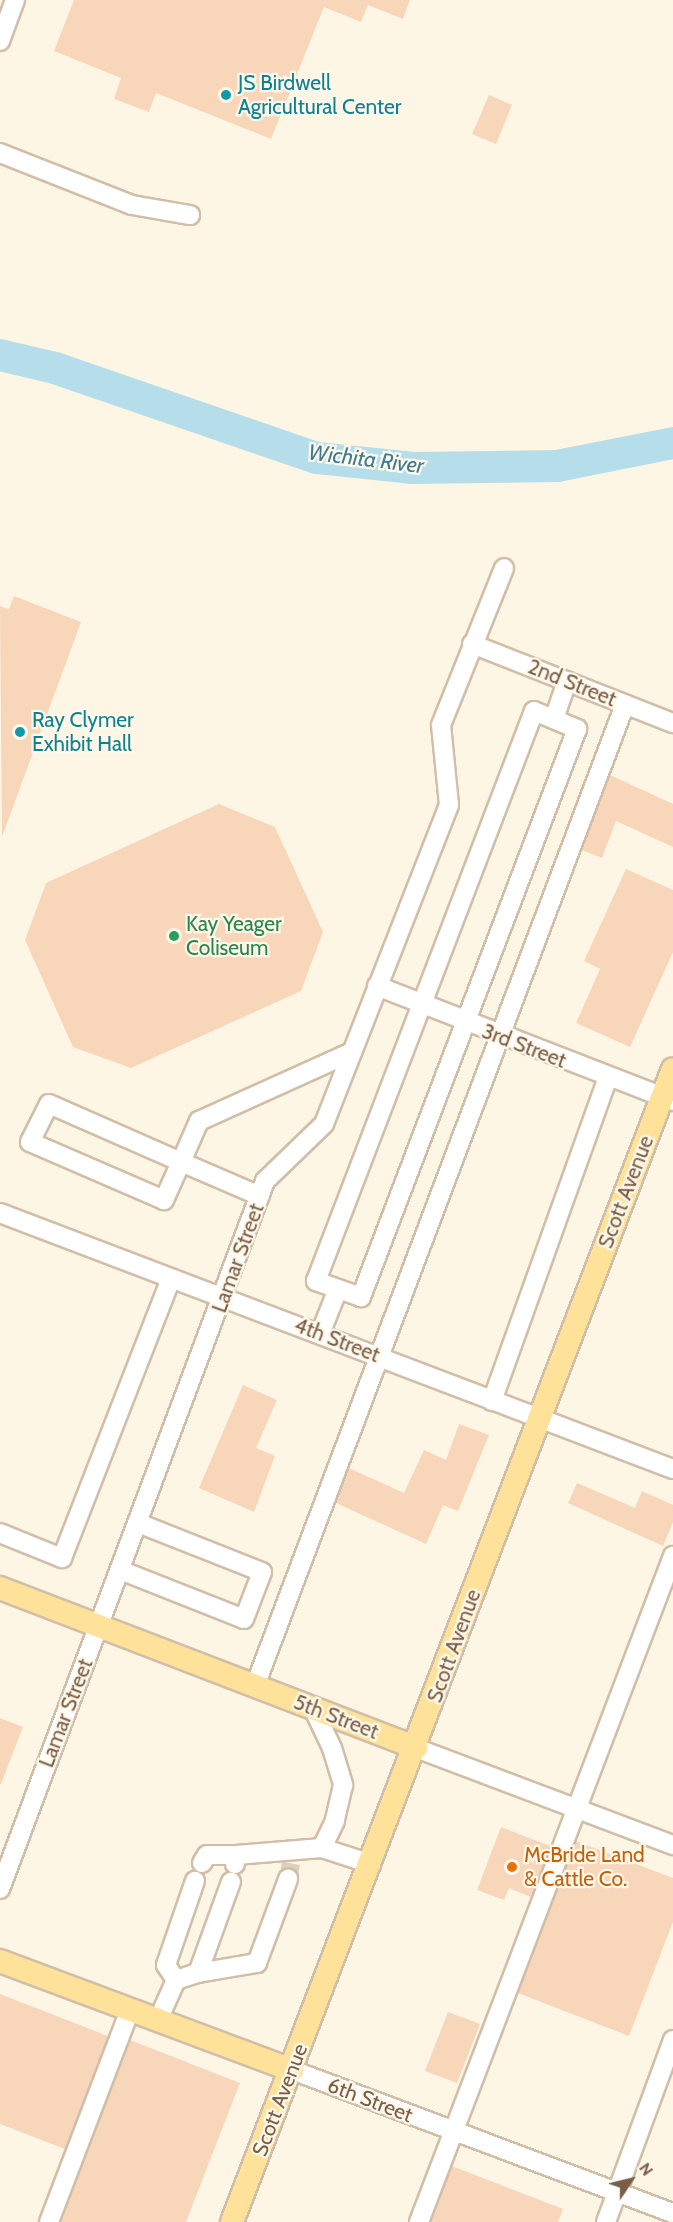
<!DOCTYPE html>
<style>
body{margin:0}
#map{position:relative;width:673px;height:2222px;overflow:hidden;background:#fef6e4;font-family:Cabin,sans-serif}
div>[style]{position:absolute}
.river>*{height:32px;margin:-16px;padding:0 16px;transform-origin:16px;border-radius:16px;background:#b6deea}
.building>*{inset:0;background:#f7d6b9}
.minor-tunnel>*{height:18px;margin-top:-9px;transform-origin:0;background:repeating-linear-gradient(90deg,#ddd0bc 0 18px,transparent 0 27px)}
.roads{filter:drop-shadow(2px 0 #d1bea8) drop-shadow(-2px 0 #d1bea8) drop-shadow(0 2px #d1bea8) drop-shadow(0 -2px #d1bea8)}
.minor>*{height:18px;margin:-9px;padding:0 9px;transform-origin:9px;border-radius:9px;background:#fff}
.major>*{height:22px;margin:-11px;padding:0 11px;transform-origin:11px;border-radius:11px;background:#ffe29a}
.dots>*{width:16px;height:16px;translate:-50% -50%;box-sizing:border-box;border:3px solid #fff9ec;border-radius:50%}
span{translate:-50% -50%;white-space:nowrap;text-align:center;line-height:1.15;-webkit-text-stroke:4.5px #fff9ec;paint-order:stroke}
.culture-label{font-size:21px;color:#0d838f}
.left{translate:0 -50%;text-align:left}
.street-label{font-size:21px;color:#7a5d46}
.leisure-label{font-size:21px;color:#27864d}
.food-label{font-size:21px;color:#c56008}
.water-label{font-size:22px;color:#3d7b90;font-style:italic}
.north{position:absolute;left:601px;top:2150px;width:60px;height:60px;-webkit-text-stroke:4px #fff9ec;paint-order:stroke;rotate:55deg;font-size:16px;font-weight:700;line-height:24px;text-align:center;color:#7a5d46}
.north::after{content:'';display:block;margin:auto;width:21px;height:27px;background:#7a5d46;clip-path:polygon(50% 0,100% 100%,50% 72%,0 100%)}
</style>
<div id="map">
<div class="river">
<i style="left:0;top:355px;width:57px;rotate:13.3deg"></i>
<i style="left:55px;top:368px;width:277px;rotate:19deg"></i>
<i style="left:317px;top:458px;width:97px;rotate:5.9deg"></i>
<i style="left:413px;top:468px;width:144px;rotate:-0.8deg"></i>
<i style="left:557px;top:466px;width:118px;rotate:-11.2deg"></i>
</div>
<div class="building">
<i style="clip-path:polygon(74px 0,410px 0,403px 19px,368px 5px,361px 22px,324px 7px,271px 139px,156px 93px,149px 112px,114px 99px,121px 78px,54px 51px)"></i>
<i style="clip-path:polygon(489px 95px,512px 105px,496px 144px,472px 134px)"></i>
<i style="clip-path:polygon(14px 596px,81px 622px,2px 837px,0 606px,9px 609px)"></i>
<i style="clip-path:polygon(610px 775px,673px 804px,673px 847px,616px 821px,602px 858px,582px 850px)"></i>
<i style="clip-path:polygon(219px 804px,275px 827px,323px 932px,301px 991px,131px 1068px,73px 1047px,25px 940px,46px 883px)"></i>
<i style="clip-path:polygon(626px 869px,673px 890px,673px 952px,630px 1047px,576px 1023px,600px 969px,584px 961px)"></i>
<i style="clip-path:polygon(243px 1385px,277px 1400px,256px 1448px,275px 1456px,254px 1512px,199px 1488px)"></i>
<i style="clip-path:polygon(459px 1424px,489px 1435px,458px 1511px,443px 1505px,426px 1544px,336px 1503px,349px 1468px,404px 1493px,424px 1450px,446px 1460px)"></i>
<i style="clip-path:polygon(577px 1483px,635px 1508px,642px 1491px,673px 1505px,673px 1522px,663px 1546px,568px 1503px)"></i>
<i style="clip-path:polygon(0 1718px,23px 1727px,1px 1784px,0 1784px)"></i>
<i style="clip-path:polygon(501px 1827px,550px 1846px,531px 1897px,509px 1888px,504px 1900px,477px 1890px)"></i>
<i style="clip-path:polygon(576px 1841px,673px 1878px,673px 1922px,629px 2036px,518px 1993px)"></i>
<i style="clip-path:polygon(0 1994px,108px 2036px,65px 2149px,0 2124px)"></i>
<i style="clip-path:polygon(448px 2012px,480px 2024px,457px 2083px,425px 2071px)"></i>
<i style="clip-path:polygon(130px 2040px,240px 2083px,186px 2222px,61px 2222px)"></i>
<i style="clip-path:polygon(452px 2166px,563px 2209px,558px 2222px,431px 2222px)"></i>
</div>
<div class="minor-tunnel">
<i style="left:288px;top:1879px;width:16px;rotate:-79deg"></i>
</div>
<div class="roads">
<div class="minor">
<i style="left:0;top:41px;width:44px;rotate:-69.9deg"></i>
<i style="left:0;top:153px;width:142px;rotate:21.5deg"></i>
<i style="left:132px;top:205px;width:59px;rotate:9.8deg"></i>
<i style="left:472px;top:644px;width:216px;rotate:21.5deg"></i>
<i style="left:534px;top:711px;width:47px;rotate:22.7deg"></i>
<i style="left:577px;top:729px;width:608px;rotate:110.82deg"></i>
<i style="left:361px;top:1297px;width:48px;rotate:-160.4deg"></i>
<i style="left:316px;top:1281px;width:610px;rotate:-69.07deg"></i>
<i style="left:554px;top:719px;width:40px;rotate:-71.1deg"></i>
<i style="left:377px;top:986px;width:318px;rotate:21.2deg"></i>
<i style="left:49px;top:1104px;width:144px;rotate:23.7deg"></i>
<i style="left:181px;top:1162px;width:42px;rotate:114.1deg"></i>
<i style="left:164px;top:1200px;width:146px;rotate:-156.6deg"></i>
<i style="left:30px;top:1142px;width:42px;rotate:-63.4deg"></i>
<i style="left:260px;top:1196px;width:86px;rotate:-156.7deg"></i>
<i style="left:181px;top:1162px;width:45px;rotate:-66.3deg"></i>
<i style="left:199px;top:1121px;width:168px;rotate:-24.3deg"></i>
<i style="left:0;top:1213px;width:720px;rotate:20.83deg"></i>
<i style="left:320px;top:1334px;width:48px;rotate:-68.2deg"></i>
<i style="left:492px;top:1401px;width:344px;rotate:-70.3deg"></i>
<i style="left:0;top:1533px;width:67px;rotate:22deg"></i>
<i style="left:62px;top:1558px;width:300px;rotate:-68.7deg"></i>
<i style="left:120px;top:1570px;width:133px;rotate:21.6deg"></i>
<i style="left:244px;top:1619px;width:50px;rotate:-69deg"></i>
<i style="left:262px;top:1572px;width:133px;rotate:-158.4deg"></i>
<i style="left:255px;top:1686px;width:1049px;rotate:-69.35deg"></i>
<i style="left:313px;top:1708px;width:44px;rotate:64.6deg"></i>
<i style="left:332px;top:1748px;width:39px;rotate:73deg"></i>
<i style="left:343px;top:1785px;width:37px;rotate:103deg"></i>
<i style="left:335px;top:1821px;width:30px;rotate:116deg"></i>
<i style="left:416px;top:1748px;width:275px;rotate:20.7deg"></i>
<i style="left:202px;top:1863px;width:9px;rotate:-58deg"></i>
<i style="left:207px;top:1855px;width:29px"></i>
<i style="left:235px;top:1864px;width:9px;rotate:-84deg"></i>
<i style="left:236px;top:1855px;width:86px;rotate:-4.7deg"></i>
<i style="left:322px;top:1848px;width:52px;rotate:18.1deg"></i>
<i style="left:0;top:1889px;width:756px;rotate:-69.48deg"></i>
<i style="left:265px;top:1181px;width:82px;rotate:-44deg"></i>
<i style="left:324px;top:1124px;width:343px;rotate:-68.6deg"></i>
<i style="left:449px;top:805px;width:80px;rotate:-95.7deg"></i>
<i style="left:441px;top:725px;width:169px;rotate:-68.1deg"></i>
<i style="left:198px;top:1973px;width:60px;rotate:-9.6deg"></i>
<i style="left:257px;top:1963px;width:90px;rotate:-69.7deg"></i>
<i style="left:176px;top:1980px;width:18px;rotate:-124deg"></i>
<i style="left:166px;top:1965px;width:89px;rotate:-71deg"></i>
<i style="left:158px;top:2020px;width:44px;rotate:-65.8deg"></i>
<i style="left:176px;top:1980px;width:23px;rotate:-18deg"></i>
<i style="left:198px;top:1973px;width:97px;rotate:-70.1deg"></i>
<i style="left:292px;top:2070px;width:407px;rotate:20.6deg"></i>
<i style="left:49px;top:2222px;width:227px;rotate:-69.1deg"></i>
<i style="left:419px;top:2222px;width:713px;rotate:-69.12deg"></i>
<i style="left:606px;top:2222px;width:194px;rotate:-69.8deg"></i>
</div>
<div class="major">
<i style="left:0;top:1588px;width:446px;rotate:21deg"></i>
<i style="left:0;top:1961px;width:312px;rotate:20.5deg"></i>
<i style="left:232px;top:2222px;width:1234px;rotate:-69.07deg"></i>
</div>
</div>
<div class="dots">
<i style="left:226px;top:95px;background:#0f9aa8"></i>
<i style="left:20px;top:732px;background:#0f9aa8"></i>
<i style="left:174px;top:936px;background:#2e9e5b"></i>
<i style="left:512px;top:1867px;background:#e8710a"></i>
</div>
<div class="culture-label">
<span class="left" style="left:238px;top:95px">JS Birdwell<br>Agricultural Center</span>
<span class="left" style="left:32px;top:732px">Ray Clymer<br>Exhibit Hall</span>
</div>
<div class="street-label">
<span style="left:572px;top:683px;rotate:22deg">2nd Street</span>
<span style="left:524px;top:1046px;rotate:21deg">3rd Street</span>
<span style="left:626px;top:1192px;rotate:-69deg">Scott Avenue</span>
<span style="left:238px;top:1258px;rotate:-70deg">Lamar Street</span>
<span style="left:337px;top:1340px;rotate:21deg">4th Street</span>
<span style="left:454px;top:1646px;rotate:-70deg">Scott Avenue</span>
<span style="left:66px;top:1713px;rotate:-69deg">Lamar Street</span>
<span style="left:336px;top:1717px;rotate:21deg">5th Street</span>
<span style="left:280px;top:2100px;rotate:-69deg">Scott Avenue</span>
<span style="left:370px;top:2100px;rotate:21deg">6th Street</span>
</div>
<div class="leisure-label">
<span class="left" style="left:186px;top:936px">Kay Yeager<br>Coliseum</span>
</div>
<div class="food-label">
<span class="left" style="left:524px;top:1867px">McBride Land<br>&amp; Cattle Co.</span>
</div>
<div class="water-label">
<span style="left:366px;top:459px;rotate:7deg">Wichita River</span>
</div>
<div class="north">N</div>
</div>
